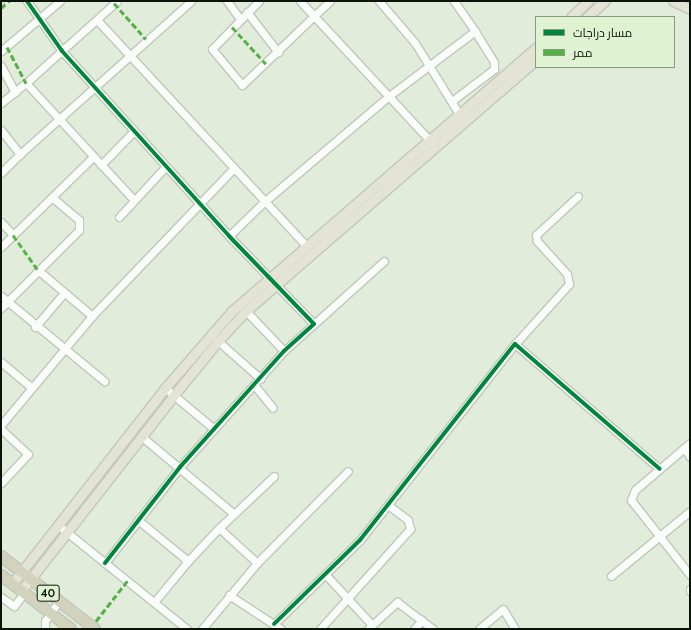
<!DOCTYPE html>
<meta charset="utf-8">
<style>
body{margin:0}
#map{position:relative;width:691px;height:630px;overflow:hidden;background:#e1ecda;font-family:Cabin,Cairo,sans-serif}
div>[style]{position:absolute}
.roads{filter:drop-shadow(1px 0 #c0c8bb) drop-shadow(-1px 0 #c0c8bb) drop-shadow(0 1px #c0c8bb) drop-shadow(0 -1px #c0c8bb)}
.minor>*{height:7px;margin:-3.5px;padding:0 3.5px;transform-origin:3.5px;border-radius:3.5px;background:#fafcf9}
.major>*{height:9px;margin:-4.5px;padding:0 4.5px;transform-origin:4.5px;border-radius:4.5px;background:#e4e4d5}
.highway>*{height:10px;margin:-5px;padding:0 5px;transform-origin:5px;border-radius:5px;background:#d3d2bc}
.quiet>*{height:3px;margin-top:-1.5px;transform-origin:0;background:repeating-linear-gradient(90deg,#54b144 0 6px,transparent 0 9px)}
.cycleway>*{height:4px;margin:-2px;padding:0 2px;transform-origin:2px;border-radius:2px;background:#00873e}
span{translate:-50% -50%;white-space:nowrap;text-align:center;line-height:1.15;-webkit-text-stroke:3.5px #dff3d3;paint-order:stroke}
.shield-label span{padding:1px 3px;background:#dff3d3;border:1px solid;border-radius:3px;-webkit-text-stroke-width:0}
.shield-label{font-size:11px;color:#0c1308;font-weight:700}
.frame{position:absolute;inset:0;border:2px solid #0c1308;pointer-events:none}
.legend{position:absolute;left:535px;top:16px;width:140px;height:52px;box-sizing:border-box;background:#dff3d3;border:1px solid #8b9982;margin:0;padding:5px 7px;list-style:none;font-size:12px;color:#0c1308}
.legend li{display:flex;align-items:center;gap:8px;height:20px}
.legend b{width:20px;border:1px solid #8b9982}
</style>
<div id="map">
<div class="roads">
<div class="minor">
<i style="left:27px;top:1px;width:61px;rotate:55deg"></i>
<i style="left:62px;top:51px;width:249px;rotate:47.9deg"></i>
<i style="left:229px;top:236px;width:122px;rotate:46deg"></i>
<i style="left:314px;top:324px;width:40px;rotate:138deg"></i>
<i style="left:284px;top:351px;width:156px;rotate:131.9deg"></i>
<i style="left:180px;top:467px;width:122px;rotate:128deg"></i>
<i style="left:227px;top:1px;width:22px;rotate:54deg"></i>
<i style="left:259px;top:1px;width:67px;rotate:134.4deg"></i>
<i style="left:212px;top:49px;width:47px;rotate:50.2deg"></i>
<i style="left:242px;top:85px;width:100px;rotate:-43.8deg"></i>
<i style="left:314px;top:16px;width:21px;rotate:-133deg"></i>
<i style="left:330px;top:1px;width:22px;rotate:137deg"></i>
<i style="left:314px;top:16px;width:173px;rotate:47.1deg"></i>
<i style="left:379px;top:1px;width:55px;rotate:49.4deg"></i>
<i style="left:415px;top:43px;width:84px;rotate:58.2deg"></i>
<i style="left:247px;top:12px;width:51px;rotate:52.2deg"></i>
<i style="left:97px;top:20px;width:308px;rotate:47.2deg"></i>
<i style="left:1px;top:51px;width:77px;rotate:-40.3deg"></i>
<i style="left:1px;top:66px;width:30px;rotate:62deg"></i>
<i style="left:26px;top:83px;width:159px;rotate:47.3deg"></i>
<i style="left:452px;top:101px;width:53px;rotate:-37.3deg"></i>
<i style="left:494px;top:69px;width:7px;rotate:-90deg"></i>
<i style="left:494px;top:62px;width:36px;rotate:-122deg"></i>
<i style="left:1px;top:103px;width:32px;rotate:-39deg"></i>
<i style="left:26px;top:83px;width:122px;rotate:-42deg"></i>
<i style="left:1px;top:130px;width:31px;rotate:52deg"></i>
<i style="left:20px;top:154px;width:27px;rotate:135deg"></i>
<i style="left:20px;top:154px;width:229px;rotate:-41.8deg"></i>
<i style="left:101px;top:165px;width:47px;rotate:-45.9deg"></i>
<i style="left:119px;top:217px;width:69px;rotate:-47.3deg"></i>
<i style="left:1px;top:222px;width:18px;rotate:47deg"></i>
<i style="left:229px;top:236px;width:49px;rotate:-44.2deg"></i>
<i style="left:264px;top:202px;width:164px;rotate:-40.3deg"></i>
<i style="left:389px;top:96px;width:108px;rotate:-37.1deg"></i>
<i style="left:475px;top:31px;width:37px;rotate:-125deg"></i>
<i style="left:1px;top:247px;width:129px;rotate:-44.4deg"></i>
<i style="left:38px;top:270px;width:71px;rotate:40.4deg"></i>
<i style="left:1px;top:296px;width:134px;rotate:39.5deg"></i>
<i style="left:1px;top:308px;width:110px;rotate:-45deg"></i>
<i style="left:79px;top:230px;width:10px;rotate:-90deg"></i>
<i style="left:79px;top:220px;width:35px;rotate:-140deg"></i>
<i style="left:246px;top:311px;width:55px;rotate:46.5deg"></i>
<i style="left:314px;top:324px;width:94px;rotate:-42deg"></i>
<i style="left:35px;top:327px;width:45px;rotate:-49.5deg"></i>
<i style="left:218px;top:341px;width:57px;rotate:41.5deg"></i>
<i style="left:515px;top:344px;width:81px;rotate:-48deg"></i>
<i style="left:569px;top:284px;width:10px;rotate:-101deg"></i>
<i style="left:567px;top:274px;width:45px;rotate:-132.3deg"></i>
<i style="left:537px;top:241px;width:6px;rotate:-99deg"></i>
<i style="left:536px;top:235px;width:57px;rotate:-42.9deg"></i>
<i style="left:1px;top:362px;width:40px;rotate:40deg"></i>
<i style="left:255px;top:386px;width:28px;rotate:51deg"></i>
<i style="left:165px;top:388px;width:64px;rotate:39.9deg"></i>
<i style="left:1px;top:425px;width:142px;rotate:-50.1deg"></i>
<i style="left:92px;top:316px;width:205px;rotate:-46.2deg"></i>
<i style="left:1px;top:429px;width:37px;rotate:43deg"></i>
<i style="left:28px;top:454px;width:40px;rotate:133deg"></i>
<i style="left:141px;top:436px;width:121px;rotate:40deg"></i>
<i style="left:234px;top:514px;width:21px;rotate:137deg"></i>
<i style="left:219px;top:528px;width:52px;rotate:42.6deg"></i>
<i style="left:690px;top:443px;width:72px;rotate:139.5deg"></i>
<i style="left:635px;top:490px;width:11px;rotate:112deg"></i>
<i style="left:631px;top:500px;width:95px;rotate:51.8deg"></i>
<i style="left:684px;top:448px;width:11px;rotate:56deg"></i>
<i style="left:234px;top:514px;width:55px;rotate:-43.5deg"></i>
<i style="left:138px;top:520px;width:65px;rotate:39.4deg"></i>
<i style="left:188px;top:561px;width:52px;rotate:129.5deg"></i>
<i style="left:58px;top:525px;width:166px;rotate:38.9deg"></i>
<i style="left:188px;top:561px;width:45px;rotate:-46.8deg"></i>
<i style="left:325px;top:574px;width:69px;rotate:47.3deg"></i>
<i style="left:611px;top:576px;width:102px;rotate:-39.4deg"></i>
<i style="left:690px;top:589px;width:2px;rotate:90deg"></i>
<i style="left:229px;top:595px;width:62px;rotate:33.2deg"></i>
<i style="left:1px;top:597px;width:16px;rotate:35deg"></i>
<i style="left:14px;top:606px;width:16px;rotate:-52deg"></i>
<i style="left:274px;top:624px;width:120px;rotate:-44.3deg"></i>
<i style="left:360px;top:540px;width:250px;rotate:-51.7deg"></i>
<i style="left:515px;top:344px;width:191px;rotate:40.8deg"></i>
<i style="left:45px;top:629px;width:8px;rotate:-90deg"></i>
<i style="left:45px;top:621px;width:24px;rotate:-55deg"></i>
<i style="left:202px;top:629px;width:86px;rotate:-50.2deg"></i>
<i style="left:257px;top:563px;width:129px;rotate:-45.3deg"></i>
<i style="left:320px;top:629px;width:135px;rotate:-48deg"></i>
<i style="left:410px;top:529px;width:9px;rotate:-103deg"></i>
<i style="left:408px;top:520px;width:25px;rotate:-143deg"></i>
<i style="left:368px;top:629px;width:40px;rotate:-43deg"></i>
<i style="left:397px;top:602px;width:45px;rotate:36.9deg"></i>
<i style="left:414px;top:629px;width:12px;rotate:-48deg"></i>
<i style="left:479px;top:629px;width:31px;rotate:-40deg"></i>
<i style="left:503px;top:609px;width:23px;rotate:59deg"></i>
</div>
<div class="major">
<i style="left:673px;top:1px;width:19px;rotate:25deg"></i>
<i style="left:571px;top:17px;width:23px;rotate:-43deg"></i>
<i style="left:587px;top:17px;width:24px;rotate:-42deg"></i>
<i style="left:12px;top:584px;width:249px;rotate:-52deg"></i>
<i style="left:165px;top:388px;width:102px;rotate:-49deg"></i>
<i style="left:232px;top:311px;width:402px;rotate:-40.9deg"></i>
<i style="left:21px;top:591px;width:249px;rotate:-52deg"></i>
<i style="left:174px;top:395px;width:70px;rotate:-50.8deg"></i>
<i style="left:218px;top:341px;width:41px;rotate:-47deg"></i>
<i style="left:246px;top:311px;width:384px;rotate:-40.9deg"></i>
</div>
<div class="highway">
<i style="left:1px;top:556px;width:119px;rotate:37.8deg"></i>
<i style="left:1px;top:575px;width:88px;rotate:37.6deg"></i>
</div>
</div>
<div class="quiet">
<i style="left:114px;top:3px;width:48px;rotate:48.4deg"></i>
<i style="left:1px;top:8px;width:11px;rotate:-41deg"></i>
<i style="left:232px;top:27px;width:50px;rotate:47.4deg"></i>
<i style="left:7px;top:47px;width:41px;rotate:62.2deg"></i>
<i style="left:13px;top:235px;width:43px;rotate:54.5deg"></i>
<i style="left:96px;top:621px;width:52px;rotate:-52deg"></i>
</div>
<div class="cycleway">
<i style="left:27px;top:1px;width:61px;rotate:55deg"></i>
<i style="left:62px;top:51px;width:249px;rotate:47.9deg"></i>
<i style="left:229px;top:236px;width:122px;rotate:46deg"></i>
<i style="left:314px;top:324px;width:40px;rotate:138deg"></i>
<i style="left:284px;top:351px;width:156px;rotate:131.9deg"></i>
<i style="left:180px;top:467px;width:122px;rotate:128deg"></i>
<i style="left:274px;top:624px;width:120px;rotate:-44.3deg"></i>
<i style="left:360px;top:540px;width:250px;rotate:-51.7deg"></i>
<i style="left:515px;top:344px;width:191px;rotate:40.8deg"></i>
</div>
<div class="shield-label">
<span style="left:48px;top:593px">40</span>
</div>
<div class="frame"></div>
<ul class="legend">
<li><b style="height:5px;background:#00873e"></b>مسار دراجات</li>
<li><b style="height:5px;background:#54b144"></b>ممر</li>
</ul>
</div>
